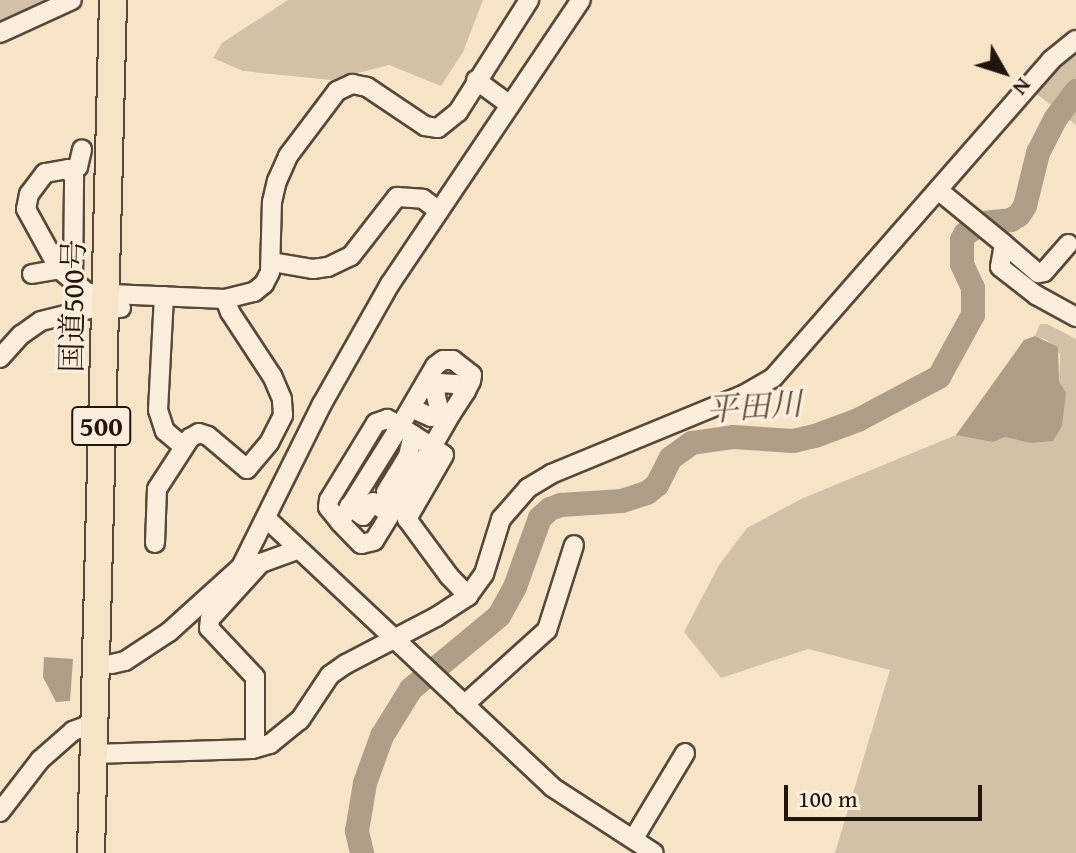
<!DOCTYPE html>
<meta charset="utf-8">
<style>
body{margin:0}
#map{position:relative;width:1076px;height:853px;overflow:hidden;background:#f7e4c7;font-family:"Gentium Book Plus","Noto Serif JP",serif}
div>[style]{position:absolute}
.green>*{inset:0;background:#d3c1a7}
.water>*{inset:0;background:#ae9e87}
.river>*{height:24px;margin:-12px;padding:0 12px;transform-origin:12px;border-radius:12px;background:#ae9e87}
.roads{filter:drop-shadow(2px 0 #56493b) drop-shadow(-2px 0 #56493b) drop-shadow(0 2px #56493b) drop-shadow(0 -2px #56493b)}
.minor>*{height:18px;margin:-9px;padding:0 9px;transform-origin:9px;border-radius:9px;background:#faeddb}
.highway>*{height:26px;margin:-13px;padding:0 13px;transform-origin:13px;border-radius:13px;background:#f7e4c7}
span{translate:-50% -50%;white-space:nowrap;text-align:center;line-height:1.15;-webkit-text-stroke:7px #faeddb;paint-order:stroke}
.shield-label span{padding:2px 6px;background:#faeddb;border:2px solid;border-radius:6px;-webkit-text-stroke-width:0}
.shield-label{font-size:28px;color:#21150c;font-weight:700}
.street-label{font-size:30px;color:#21150c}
.water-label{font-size:32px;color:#594c3d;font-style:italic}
.north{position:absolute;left:964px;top:32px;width:80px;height:80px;-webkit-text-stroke:6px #faeddb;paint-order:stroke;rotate:129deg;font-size:22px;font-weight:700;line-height:32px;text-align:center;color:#21150c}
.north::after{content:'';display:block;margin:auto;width:28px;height:36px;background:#21150c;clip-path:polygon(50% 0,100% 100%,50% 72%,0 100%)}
.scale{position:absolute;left:784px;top:785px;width:198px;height:36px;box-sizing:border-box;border:4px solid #21150c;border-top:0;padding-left:10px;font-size:24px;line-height:28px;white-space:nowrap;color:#21150c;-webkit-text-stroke:6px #faeddb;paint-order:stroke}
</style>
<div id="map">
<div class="green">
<i style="clip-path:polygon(0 0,53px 0,27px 15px,0 23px)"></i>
<i style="clip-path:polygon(288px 0,483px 0,463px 52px,441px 86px,389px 65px,331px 80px,243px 71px,213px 58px,222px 43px)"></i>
<i style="clip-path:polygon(1076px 48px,1076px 125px,1033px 91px,1061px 58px)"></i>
<i style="clip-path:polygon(1040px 324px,1047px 324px,1076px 339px,1076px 853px,835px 853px,890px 670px,808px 649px,721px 678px,684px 632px,719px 565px,747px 528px,801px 499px,956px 435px,1005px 437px,1030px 443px,1066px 393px,1059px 381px,1060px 354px,1047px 340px,1035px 336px)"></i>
</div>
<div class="water">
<i style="clip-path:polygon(1035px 336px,1058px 347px,1059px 381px,1066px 393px,1062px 426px,1053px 441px,1030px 443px,1005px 437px,993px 442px,956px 435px,1024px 340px)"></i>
<i style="clip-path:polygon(44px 657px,73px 659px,70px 701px,56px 702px,43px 677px)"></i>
</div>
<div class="river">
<i style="left:362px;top:853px;width:23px;rotate:-103deg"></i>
<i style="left:357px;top:831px;width:49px;rotate:-80.5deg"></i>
<i style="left:365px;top:783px;width:50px;rotate:-70.1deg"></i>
<i style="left:382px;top:736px;width:55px;rotate:-58.3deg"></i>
<i style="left:411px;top:689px;width:114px;rotate:-39.7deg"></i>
<i style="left:499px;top:616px;width:33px;rotate:-61deg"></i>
<i style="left:515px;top:587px;width:73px;rotate:-70.1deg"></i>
<i style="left:540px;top:518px;width:13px;rotate:-42deg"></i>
<i style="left:550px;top:509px;width:12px;rotate:-20deg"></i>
<i style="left:561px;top:505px;width:61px;rotate:-3.8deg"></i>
<i style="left:622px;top:501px;width:26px;rotate:-18deg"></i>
<i style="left:647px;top:493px;width:13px;rotate:-39deg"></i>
<i style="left:657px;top:485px;width:30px;rotate:-63deg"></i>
<i style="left:671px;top:458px;width:26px;rotate:-36deg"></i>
<i style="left:692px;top:443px;width:41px;rotate:-8.3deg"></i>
<i style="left:733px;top:437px;width:60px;rotate:3.8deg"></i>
<i style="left:793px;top:441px;width:23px;rotate:-13deg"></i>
<i style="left:815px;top:436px;width:46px;rotate:-20.4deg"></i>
<i style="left:858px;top:420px;width:92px;rotate:-28deg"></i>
<i style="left:939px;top:377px;width:71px;rotate:-61.3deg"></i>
<i style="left:973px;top:315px;width:27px;rotate:-90deg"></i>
<i style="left:973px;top:288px;width:26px;rotate:-115deg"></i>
<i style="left:962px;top:264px;width:24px;rotate:-90deg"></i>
<i style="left:962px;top:240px;width:7px;rotate:-63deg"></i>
<i style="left:965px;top:234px;width:21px;rotate:-31deg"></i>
<i style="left:983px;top:223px;width:28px;rotate:-6deg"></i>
<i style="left:1011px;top:220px;width:9px;rotate:-32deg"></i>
<i style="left:1019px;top:215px;width:11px;rotate:-56deg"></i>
<i style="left:1025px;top:206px;width:55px;rotate:-76.2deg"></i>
<i style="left:1038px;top:153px;width:39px;rotate:-63deg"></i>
<i style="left:1056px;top:118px;width:34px;rotate:-53deg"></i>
</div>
<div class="roads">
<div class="minor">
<i style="left:0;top:33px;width:79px;rotate:-24.6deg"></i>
<i style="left:476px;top:80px;width:42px;rotate:36.3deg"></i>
<i style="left:72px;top:172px;width:8px;rotate:-40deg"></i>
<i style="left:78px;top:167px;width:18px;rotate:-77deg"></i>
<i style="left:938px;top:190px;width:85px;rotate:39.3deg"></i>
<i style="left:1004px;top:244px;width:23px;rotate:100deg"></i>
<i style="left:1000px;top:267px;width:46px;rotate:37.9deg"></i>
<i style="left:1036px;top:295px;width:46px;rotate:28.8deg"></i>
<i style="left:1004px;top:244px;width:45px;rotate:40.5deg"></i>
<i style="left:1038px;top:273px;width:6px;rotate:-9deg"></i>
<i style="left:1044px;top:272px;width:37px;rotate:-49deg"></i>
<i style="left:272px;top:262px;width:42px;rotate:9.7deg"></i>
<i style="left:313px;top:269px;width:15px;rotate:-8deg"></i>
<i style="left:328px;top:267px;width:25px;rotate:-26deg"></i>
<i style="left:351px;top:256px;width:75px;rotate:-52.1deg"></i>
<i style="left:397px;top:197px;width:26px;rotate:4deg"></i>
<i style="left:423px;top:199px;width:20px;rotate:37deg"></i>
<i style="left:32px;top:274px;width:27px;rotate:-10deg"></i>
<i style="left:73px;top:281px;width:104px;rotate:-89.4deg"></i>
<i style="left:74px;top:177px;width:10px;rotate:-127deg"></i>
<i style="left:68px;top:169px;width:23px;rotate:170deg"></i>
<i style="left:45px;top:173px;width:26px;rotate:127deg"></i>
<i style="left:29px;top:194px;width:15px;rotate:101deg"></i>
<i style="left:26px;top:209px;width:68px;rotate:61.2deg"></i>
<i style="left:59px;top:269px;width:38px;rotate:40deg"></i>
<i style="left:88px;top:293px;width:137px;rotate:2.5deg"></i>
<i style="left:225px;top:299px;width:30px;rotate:-14deg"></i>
<i style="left:254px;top:292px;width:13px;rotate:-39deg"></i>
<i style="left:264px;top:284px;width:13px;rotate:-63deg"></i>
<i style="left:270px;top:272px;width:70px;rotate:-88.4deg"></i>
<i style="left:272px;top:202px;width:22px;rotate:-77deg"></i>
<i style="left:277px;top:181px;width:27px;rotate:-66deg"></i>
<i style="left:288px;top:156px;width:81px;rotate:-53deg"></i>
<i style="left:337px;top:91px;width:17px;rotate:-25deg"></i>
<i style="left:352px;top:84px;width:15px;rotate:11deg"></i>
<i style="left:367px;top:87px;width:70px;rotate:33.9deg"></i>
<i style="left:425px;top:126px;width:13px;rotate:9deg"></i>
<i style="left:438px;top:128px;width:26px;rotate:-39deg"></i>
<i style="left:458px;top:112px;width:133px;rotate:-57.6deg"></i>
<i style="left:164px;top:296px;width:114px;rotate:93deg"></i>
<i style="left:158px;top:410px;width:22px;rotate:72deg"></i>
<i style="left:165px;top:431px;width:23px;rotate:40deg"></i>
<i style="left:0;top:358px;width:31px;rotate:-48deg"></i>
<i style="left:21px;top:335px;width:24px;rotate:-35deg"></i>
<i style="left:41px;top:321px;width:54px;rotate:-14deg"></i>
<i style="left:93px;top:308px;width:28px"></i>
<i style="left:411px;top:408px;width:22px;rotate:24deg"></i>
<i style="left:431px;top:417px;width:11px;rotate:-45deg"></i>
<i style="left:439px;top:409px;width:17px;rotate:-103deg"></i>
<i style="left:435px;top:392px;width:10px;rotate:-61deg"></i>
<i style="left:440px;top:383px;width:15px;rotate:4deg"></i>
<i style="left:455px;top:384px;width:13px;rotate:32deg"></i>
<i style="left:397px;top:504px;width:16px;rotate:-133deg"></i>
<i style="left:386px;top:492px;width:42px;rotate:-58.6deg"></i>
<i style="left:408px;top:456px;width:22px;rotate:-77deg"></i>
<i style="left:349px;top:506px;width:17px;rotate:36deg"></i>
<i style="left:363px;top:516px;width:17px;rotate:-54deg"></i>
<i style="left:373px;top:502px;width:21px;rotate:37deg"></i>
<i style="left:267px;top:519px;width:391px;rotate:43.2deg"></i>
<i style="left:552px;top:787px;width:121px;rotate:32.9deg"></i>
<i style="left:340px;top:522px;width:113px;rotate:-58deg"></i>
<i style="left:400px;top:426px;width:69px;rotate:-59.7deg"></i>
<i style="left:435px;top:366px;width:10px;rotate:-37deg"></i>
<i style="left:443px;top:360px;width:10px"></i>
<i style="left:453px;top:360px;width:24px;rotate:38deg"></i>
<i style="left:472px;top:375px;width:6px;rotate:99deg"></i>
<i style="left:471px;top:381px;width:11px;rotate:117deg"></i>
<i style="left:466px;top:391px;width:27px;rotate:123deg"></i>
<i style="left:451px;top:414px;width:38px;rotate:120deg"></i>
<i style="left:432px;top:447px;width:110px;rotate:121.7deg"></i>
<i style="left:374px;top:541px;width:13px;rotate:167deg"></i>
<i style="left:361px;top:544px;width:30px;rotate:-134deg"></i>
<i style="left:340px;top:522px;width:19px;rotate:-129deg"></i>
<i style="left:328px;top:507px;width:7px;rotate:-82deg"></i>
<i style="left:329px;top:500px;width:90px;rotate:-58.6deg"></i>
<i style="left:376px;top:423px;width:12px;rotate:-20deg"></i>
<i style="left:387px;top:419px;width:15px;rotate:28deg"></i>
<i style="left:400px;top:426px;width:16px;rotate:35deg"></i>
<i style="left:413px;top:435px;width:22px;rotate:32deg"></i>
<i style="left:432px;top:447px;width:14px;rotate:34deg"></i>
<i style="left:444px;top:455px;width:74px;rotate:120deg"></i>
<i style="left:407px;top:519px;width:71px;rotate:53.6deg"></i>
<i style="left:449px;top:576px;width:28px;rotate:46deg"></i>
<i style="left:155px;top:543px;width:54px;rotate:-87.9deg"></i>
<i style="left:157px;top:489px;width:61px;rotate:-57.1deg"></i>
<i style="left:190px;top:438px;width:10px;rotate:-29deg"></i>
<i style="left:199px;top:433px;width:9px;rotate:18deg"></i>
<i style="left:208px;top:436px;width:51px;rotate:40.2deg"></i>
<i style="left:247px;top:469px;width:34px;rotate:-50deg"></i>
<i style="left:269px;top:443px;width:31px;rotate:-63deg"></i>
<i style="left:283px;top:415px;width:16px;rotate:-94deg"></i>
<i style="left:282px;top:399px;width:25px;rotate:-113deg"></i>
<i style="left:272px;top:376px;width:77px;rotate:-123.3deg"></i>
<i style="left:230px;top:312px;width:14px;rotate:-111deg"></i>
<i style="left:112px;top:664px;width:13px;rotate:-13deg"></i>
<i style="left:125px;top:661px;width:53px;rotate:-33.4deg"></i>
<i style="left:169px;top:632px;width:97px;rotate:-42.1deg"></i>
<i style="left:241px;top:567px;width:182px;rotate:-63.6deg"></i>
<i style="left:322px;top:404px;width:138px;rotate:-60.5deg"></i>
<i style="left:390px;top:284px;width:342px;rotate:-56.1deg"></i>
<i style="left:464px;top:705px;width:112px;rotate:-42.1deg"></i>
<i style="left:547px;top:630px;width:89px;rotate:-72.4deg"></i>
<i style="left:255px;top:748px;width:71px;rotate:-90deg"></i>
<i style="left:255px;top:677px;width:67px;rotate:-133.2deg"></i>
<i style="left:209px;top:628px;width:9px;rotate:-84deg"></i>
<i style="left:210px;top:619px;width:76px;rotate:-47.7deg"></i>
<i style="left:261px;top:563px;width:38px;rotate:-20deg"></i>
<i style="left:93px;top:754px;width:159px;rotate:-1.8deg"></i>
<i style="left:252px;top:749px;width:19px;rotate:-16deg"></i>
<i style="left:270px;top:744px;width:38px;rotate:-39deg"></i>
<i style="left:300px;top:720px;width:54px;rotate:-56.3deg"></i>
<i style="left:330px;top:675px;width:19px;rotate:-35deg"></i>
<i style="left:346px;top:664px;width:102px;rotate:-27.6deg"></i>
<i style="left:436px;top:617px;width:38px;rotate:-33deg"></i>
<i style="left:468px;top:596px;width:27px;rotate:-54deg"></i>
<i style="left:484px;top:574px;width:58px;rotate:-72.8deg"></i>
<i style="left:501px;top:519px;width:41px;rotate:-48.9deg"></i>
<i style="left:528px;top:488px;width:27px;rotate:-31deg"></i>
<i style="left:551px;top:474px;width:210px;rotate:-22.4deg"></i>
<i style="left:745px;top:394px;width:32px;rotate:-30deg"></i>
<i style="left:773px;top:378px;width:422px;rotate:-48.8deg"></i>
<i style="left:1051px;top:60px;width:32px;rotate:-39deg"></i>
<i style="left:0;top:812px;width:66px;rotate:-52.4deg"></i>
<i style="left:40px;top:760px;width:44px;rotate:-41.3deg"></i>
<i style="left:73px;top:731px;width:22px;rotate:-21deg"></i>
<i style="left:634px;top:838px;width:99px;rotate:-59deg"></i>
</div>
<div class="highway">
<i style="left:91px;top:853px;width:853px;rotate:-88.52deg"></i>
</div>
</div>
<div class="shield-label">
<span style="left:101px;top:426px">500</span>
</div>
<div class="street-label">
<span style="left:72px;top:306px;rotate:-89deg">国道500号</span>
</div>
<div class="water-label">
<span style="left:754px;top:407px;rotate:-4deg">平田川</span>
</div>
<div class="north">N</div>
<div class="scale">100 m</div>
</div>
